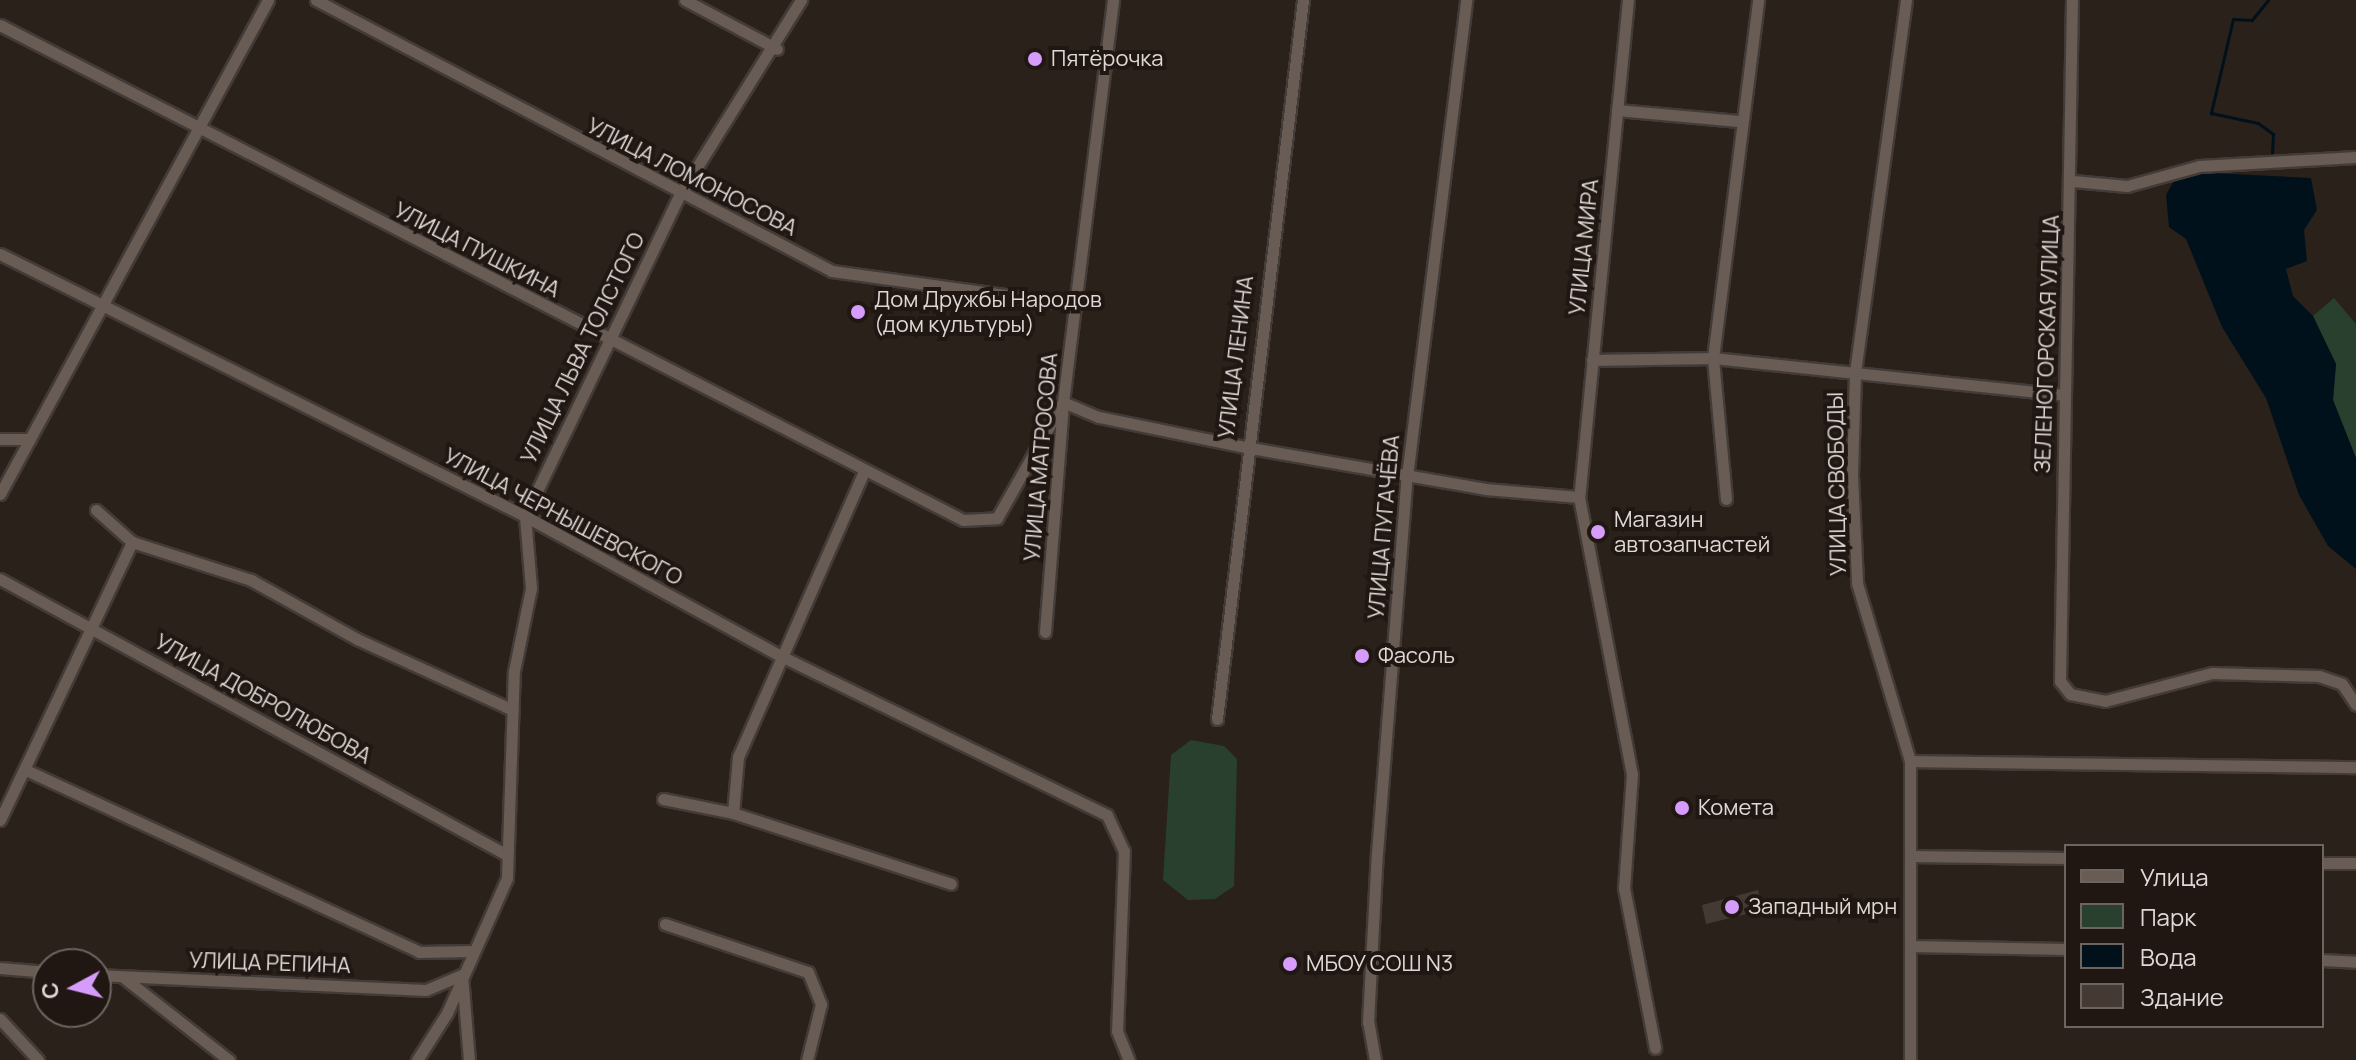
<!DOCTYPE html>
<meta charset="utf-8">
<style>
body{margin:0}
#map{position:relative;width:2356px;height:1060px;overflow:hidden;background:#2a211b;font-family:Manrope,sans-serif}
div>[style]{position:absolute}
.green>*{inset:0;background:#2a402e}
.water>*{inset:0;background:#00111b}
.stream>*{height:3px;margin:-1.5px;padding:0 1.5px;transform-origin:1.5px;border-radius:1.5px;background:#00111b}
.building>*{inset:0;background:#443933}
.roads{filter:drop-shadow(2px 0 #443b37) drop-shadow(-2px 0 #443b37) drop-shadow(0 2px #443b37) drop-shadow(0 -2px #443b37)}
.minor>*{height:11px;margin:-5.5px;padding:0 5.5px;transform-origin:5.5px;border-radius:5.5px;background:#685c55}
.dots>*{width:22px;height:22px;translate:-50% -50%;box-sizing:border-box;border:4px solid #211712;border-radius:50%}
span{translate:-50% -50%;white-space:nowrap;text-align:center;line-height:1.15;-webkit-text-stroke:8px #211712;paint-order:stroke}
.poi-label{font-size:22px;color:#dfd8d4}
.left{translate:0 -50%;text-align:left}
.street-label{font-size:22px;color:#dfd8d4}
.legend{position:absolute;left:2064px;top:844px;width:260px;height:184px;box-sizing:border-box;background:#211712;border:2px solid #6d6460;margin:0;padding:10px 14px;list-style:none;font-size:24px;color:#dfd8d4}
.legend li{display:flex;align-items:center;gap:16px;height:40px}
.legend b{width:40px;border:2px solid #6d6460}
.north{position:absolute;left:32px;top:948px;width:80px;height:80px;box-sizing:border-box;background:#211712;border:2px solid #6d6460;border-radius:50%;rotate:263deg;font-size:22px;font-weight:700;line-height:32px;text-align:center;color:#dfd8d4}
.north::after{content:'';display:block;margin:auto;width:28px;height:36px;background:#d59cfb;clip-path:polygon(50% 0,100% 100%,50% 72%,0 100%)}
</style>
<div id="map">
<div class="green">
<i style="clip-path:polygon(2334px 298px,2356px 324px,2356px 458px,2333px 400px,2336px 364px,2313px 316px)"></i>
<i style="clip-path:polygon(1191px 740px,1224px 746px,1237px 759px,1234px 886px,1215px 899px,1188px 900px,1163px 880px,1171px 755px)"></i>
</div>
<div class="water">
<i style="clip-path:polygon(2191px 172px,2311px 178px,2317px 210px,2304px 230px,2307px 261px,2286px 269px,2293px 296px,2313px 316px,2336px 364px,2333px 400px,2356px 458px,2356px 569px,2328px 546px,2299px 495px,2266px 398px,2222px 327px,2186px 239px,2169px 227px,2166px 195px,2176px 177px)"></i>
</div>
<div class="stream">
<i style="left:2268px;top:0;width:26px;rotate:129deg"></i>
<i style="left:2252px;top:20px;width:19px;rotate:-177deg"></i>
<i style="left:2233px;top:19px;width:97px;rotate:103.2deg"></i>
<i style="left:2211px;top:113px;width:48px;rotate:12deg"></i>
<i style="left:2258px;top:123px;width:19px;rotate:36deg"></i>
<i style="left:2273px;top:134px;width:20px;rotate:93deg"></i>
</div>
<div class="building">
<i style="clip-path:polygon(1758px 890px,1763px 910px,1706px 924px,1702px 905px)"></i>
</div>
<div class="roads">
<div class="minor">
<i style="left:316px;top:0;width:583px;rotate:27.71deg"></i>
<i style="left:832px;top:271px;width:247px;rotate:7.9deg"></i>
<i style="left:685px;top:0;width:104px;rotate:28deg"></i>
<i style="left:1628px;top:0;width:499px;rotate:95.6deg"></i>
<i style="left:1579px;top:497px;width:282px;rotate:79.2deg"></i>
<i style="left:1632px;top:774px;width:114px;rotate:94deg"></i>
<i style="left:1624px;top:888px;width:163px;rotate:79deg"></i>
<i style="left:1906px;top:0;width:377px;rotate:97.8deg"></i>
<i style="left:1855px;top:374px;width:101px;rotate:91.7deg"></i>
<i style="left:1852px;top:475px;width:108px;rotate:87.3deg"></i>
<i style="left:1857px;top:583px;width:186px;rotate:73.4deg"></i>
<i style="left:1910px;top:761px;width:299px;rotate:90deg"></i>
<i style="left:2072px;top:0;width:681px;rotate:91.01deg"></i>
<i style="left:2060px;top:681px;width:16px;rotate:52deg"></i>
<i style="left:2070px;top:694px;width:36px;rotate:11deg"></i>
<i style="left:2105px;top:701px;width:111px;rotate:-14.7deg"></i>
<i style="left:2212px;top:673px;width:107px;rotate:1.6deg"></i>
<i style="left:2319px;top:676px;width:24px;rotate:19deg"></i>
<i style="left:2342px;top:684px;width:25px;rotate:56deg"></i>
<i style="left:0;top:25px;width:1083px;rotate:27.2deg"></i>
<i style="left:963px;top:520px;width:34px;rotate:-3deg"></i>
<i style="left:997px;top:518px;width:133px;rotate:-60.4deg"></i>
<i style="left:1617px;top:110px;width:122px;rotate:5.2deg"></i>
<i style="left:2073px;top:181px;width:54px;rotate:5.3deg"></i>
<i style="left:2127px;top:186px;width:75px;rotate:-15.5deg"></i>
<i style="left:2199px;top:166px;width:157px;rotate:-3.3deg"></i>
<i style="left:0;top:254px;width:587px;rotate:26.52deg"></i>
<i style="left:525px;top:516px;width:294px;rotate:28.7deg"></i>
<i style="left:783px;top:657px;width:360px;rotate:26deg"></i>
<i style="left:1107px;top:815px;width:40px;rotate:65deg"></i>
<i style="left:1124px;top:851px;width:180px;rotate:92.2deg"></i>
<i style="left:1117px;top:1031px;width:31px;rotate:68deg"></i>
<i style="left:1592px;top:360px;width:121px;rotate:-0.9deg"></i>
<i style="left:1713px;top:358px;width:353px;rotate:6deg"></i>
<i style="left:1063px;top:402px;width:39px;rotate:23deg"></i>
<i style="left:1099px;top:417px;width:149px;rotate:11.6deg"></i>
<i style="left:1245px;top:447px;width:244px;rotate:9.9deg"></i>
<i style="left:1485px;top:489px;width:94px;rotate:4.9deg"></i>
<i style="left:0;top:439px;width:30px"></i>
<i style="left:0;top:494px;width:562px;rotate:-61.52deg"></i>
<i style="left:1726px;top:499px;width:142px;rotate:-95.3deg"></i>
<i style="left:1713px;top:358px;width:361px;rotate:-82.8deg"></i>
<i style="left:96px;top:510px;width:48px;rotate:41.6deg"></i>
<i style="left:132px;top:542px;width:125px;rotate:17.7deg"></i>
<i style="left:251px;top:580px;width:121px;rotate:29.1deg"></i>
<i style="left:357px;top:639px;width:171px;rotate:24.5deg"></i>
<i style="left:0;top:579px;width:577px;rotate:28.56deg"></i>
<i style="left:1045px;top:632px;width:231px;rotate:-85.5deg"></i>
<i style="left:1063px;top:402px;width:405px;rotate:-82.9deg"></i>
<i style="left:1217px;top:719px;width:724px;rotate:-83.18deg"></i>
<i style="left:1910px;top:761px;width:446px;rotate:0.8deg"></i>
<i style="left:28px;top:771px;width:431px;rotate:24.8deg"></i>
<i style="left:419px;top:952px;width:53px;rotate:-1.1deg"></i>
<i style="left:663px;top:799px;width:71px;rotate:11.3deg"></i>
<i style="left:733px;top:813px;width:229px;rotate:18deg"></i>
<i style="left:733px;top:813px;width:56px;rotate:-84.9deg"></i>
<i style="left:738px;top:757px;width:309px;rotate:-66.2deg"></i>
<i style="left:0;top:820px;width:308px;rotate:-64.6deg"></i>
<i style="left:1910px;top:856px;width:156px;rotate:0.7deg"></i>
<i style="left:2322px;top:863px;width:34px"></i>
<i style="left:665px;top:924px;width:151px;rotate:18.6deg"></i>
<i style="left:808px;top:972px;width:35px;rotate:68deg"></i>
<i style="left:821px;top:1004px;width:58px;rotate:104deg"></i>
<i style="left:1910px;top:946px;width:156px;rotate:1.1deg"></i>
<i style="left:2322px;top:960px;width:34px;rotate:3deg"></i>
<i style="left:0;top:968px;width:48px;rotate:4.8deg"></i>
<i style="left:96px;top:975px;width:330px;rotate:2.6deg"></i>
<i style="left:426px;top:990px;width:39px;rotate:-23deg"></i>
<i style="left:462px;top:975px;width:85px;rotate:85.3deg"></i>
<i style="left:123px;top:977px;width:135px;rotate:38.1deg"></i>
<i style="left:0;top:1019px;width:56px;rotate:47.2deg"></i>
<i style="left:417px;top:1060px;width:56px;rotate:-57.4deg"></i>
<i style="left:447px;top:1013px;width:148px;rotate:-66deg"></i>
<i style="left:507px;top:878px;width:207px;rotate:-88.1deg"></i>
<i style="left:514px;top:671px;width:85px;rotate:-78.4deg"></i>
<i style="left:531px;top:588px;width:72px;rotate:-94.8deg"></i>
<i style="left:525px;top:516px;width:355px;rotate:-64.3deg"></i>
<i style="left:679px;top:196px;width:231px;rotate:-58.1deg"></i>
<i style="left:1375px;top:1060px;width:39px;rotate:-100deg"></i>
<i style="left:1368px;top:1022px;width:169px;rotate:-87deg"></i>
<i style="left:1377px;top:853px;width:378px;rotate:-85.5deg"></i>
<i style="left:1407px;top:476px;width:480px;rotate:-82.9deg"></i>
</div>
</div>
<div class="dots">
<i style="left:1035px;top:59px;background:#d59cfb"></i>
<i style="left:858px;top:312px;background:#d59cfb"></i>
<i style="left:1598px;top:532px;background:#d59cfb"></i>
<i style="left:1362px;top:656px;background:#d59cfb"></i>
<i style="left:1682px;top:808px;background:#d59cfb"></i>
<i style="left:1732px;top:907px;background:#d59cfb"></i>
<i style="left:1290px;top:964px;background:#d59cfb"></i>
</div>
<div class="poi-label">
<span class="left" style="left:1051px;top:59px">Пятёрочка</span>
<span class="left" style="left:874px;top:312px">Дом Дружбы Народов<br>(дом культуры)</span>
<span class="left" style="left:1614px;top:532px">Магазин<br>автозапчастей</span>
<span class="left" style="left:1378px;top:656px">Фасоль</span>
<span class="left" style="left:1698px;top:808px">Комета</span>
<span class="left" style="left:1748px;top:907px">Западный мрн</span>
<span class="left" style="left:1306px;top:964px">МБОУ СОШ N3</span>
</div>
<div class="street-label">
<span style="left:692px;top:177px;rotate:27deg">УЛИЦА ЛОМОНОСОВА</span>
<span style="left:1584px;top:247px;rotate:-84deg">УЛИЦА МИРА</span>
<span style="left:477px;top:250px;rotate:27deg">УЛИЦА ПУШКИНА</span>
<span style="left:2047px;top:344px;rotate:-88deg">ЗЕЛЕНОГОРСКАЯ УЛИЦА</span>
<span style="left:583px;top:348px;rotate:-64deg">УЛИЦА ЛЬВА ТОЛСТОГО</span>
<span style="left:1236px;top:357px;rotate:-83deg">УЛИЦА ЛЕНИНА</span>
<span style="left:1041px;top:457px;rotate:-85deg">УЛИЦА МАТРОСОВА</span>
<span style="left:1837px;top:484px;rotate:-91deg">УЛИЦА СВОБОДЫ</span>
<span style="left:563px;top:517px;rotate:28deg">УЛИЦА ЧЕРНЫШЕВСКОГО</span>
<span style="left:1384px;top:527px;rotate:-85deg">УЛИЦА ПУГАЧЁВА</span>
<span style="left:263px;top:699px;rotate:29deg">УЛИЦА ДОБРОЛЮБОВА</span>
<span style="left:270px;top:963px;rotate:2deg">УЛИЦА РЕПИНА</span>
</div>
<ul class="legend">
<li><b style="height:10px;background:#685c55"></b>Улица</li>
<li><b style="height:22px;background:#2a402e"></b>Парк</li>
<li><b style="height:22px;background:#00111b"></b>Вода</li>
<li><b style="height:22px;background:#443933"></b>Здание</li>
</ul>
<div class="north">С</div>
</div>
